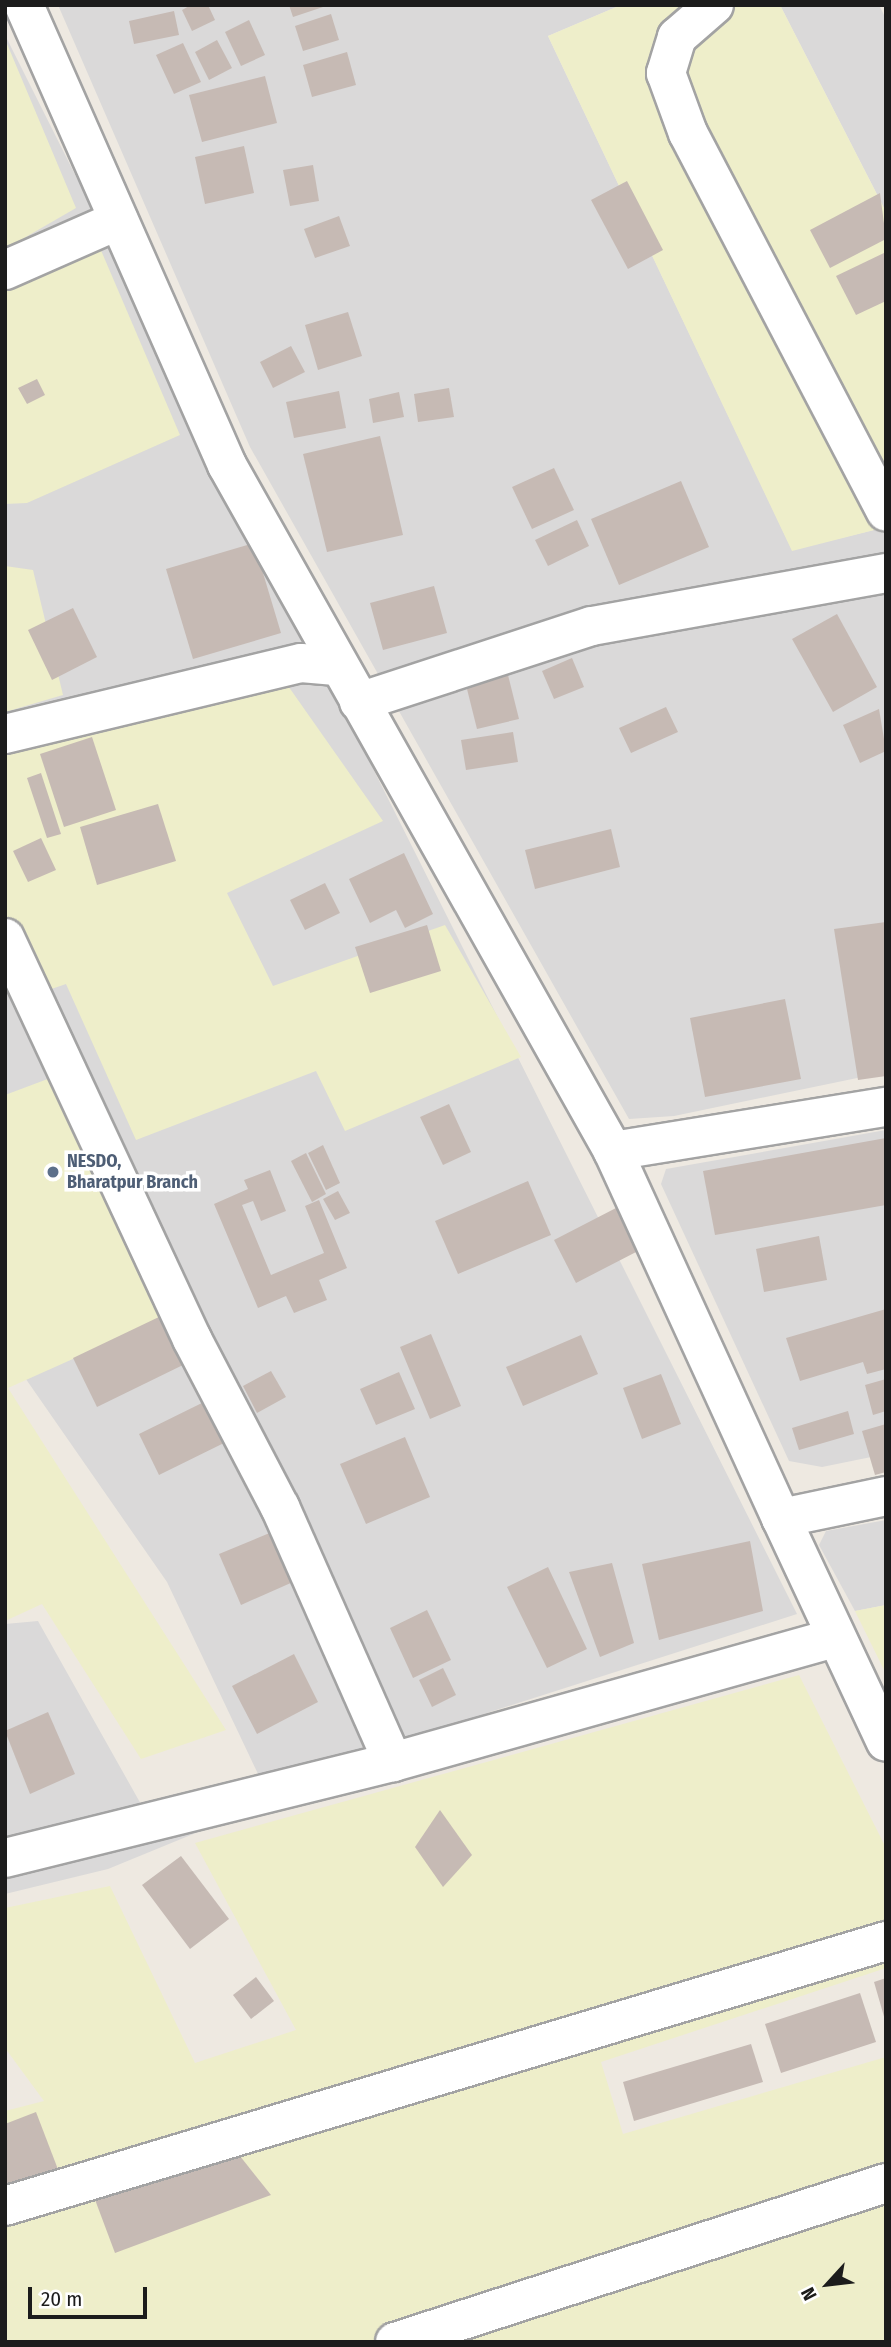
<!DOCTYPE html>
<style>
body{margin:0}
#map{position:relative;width:891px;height:2347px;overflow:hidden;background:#eee9e1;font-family:"Fira Sans Condensed",sans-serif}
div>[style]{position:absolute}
.residential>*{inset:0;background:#dad9d9}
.farmland>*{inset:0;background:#eeeeca}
.building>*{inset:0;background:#c6bab4}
.roads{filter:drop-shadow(2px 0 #a3a3a3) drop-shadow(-2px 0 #a3a3a3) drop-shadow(0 2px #a3a3a3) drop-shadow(0 -2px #a3a3a3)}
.minor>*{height:38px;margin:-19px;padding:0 19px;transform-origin:19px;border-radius:19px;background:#fff}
.dots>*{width:19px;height:19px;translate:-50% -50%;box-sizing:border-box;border:4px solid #fff;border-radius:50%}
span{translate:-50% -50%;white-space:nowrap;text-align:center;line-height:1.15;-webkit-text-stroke:7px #fff;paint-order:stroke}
.service-label{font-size:18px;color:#4e5e75;font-weight:700}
.left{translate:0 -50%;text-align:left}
.frame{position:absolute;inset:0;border:7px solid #1c1c1c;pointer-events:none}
.north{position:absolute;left:793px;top:2249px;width:70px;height:70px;-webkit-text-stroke:5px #fff;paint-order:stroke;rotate:243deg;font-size:19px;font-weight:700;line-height:28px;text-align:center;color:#1c1c1c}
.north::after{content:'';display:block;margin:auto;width:24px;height:32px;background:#1c1c1c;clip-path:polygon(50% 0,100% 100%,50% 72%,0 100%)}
.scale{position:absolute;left:28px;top:2287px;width:119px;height:32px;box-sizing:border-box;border:4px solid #1c1c1c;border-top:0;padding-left:9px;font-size:21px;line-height:24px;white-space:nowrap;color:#1c1c1c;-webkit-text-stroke:5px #fff;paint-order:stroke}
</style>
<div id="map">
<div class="residential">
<i style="clip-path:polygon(58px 5px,621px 5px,548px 36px,792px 550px,886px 527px,886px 1072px,674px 1116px,629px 1119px,250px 447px)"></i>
<i style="clip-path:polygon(780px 5px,879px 5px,886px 19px,886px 212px)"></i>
<i style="clip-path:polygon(5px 35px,797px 1614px,490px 1712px,108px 1869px,5px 1894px,5px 1624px,38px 1621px,142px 1806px,259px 1776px,167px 1582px,5px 1349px)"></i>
<i style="clip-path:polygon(886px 1130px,886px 1454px,822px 1467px,789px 1461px,661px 1184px,666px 1169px)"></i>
<i style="clip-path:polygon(886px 1520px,886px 1605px,855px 1611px,819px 1545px,826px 1531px)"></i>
</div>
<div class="farmland">
<i style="clip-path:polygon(621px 5px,780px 5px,886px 212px,886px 527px,792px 551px,548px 36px)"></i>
<i style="clip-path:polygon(5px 39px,76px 208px,5px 249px)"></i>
<i style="clip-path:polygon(100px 248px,180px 435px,27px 503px,5px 504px,5px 281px)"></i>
<i style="clip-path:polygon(5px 566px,33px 570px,63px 695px,5px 712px)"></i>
<i style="clip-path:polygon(279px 673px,383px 821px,227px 893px,273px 986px,445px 925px,521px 1057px,345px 1131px,316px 1071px,136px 1140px,66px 984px,34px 995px,5px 925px,5px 750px)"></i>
<i style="clip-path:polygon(53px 1077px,169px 1316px,8px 1388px,226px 1730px,141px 1759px,42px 1604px,5px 1621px,5px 1095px)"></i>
<i style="clip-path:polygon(886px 1605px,886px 1674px,855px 1611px)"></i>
<i style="clip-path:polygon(799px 1675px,886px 1848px,886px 1968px,601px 2062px,623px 2134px,886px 2057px,886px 2342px,5px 2342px,5px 2111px,44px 2101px,5px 2048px,5px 1908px,110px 1886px,195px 2063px,296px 2030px,195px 1843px)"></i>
</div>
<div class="building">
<i style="clip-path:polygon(191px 5px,208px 5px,215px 20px,192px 31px,182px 10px)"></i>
<i style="clip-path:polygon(289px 5px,326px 5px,326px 6px,293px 17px)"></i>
<i style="clip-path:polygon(174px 11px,179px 35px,134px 44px,129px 21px)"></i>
<i style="clip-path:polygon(331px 14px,339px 40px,303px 51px,295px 26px)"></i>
<i style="clip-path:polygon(249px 20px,265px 55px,241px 66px,225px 32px)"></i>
<i style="clip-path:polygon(217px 40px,232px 68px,209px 80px,195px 52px)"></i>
<i style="clip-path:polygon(183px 43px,201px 82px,174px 94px,156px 55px)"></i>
<i style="clip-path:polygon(347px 52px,356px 85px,312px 97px,303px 65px)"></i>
<i style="clip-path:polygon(265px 76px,277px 123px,202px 142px,189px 95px)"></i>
<i style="clip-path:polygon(244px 146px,254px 193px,205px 204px,195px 157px)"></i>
<i style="clip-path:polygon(313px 165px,319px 201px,290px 206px,283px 170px)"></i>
<i style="clip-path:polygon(627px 181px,663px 250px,628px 269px,591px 200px)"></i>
<i style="clip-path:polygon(880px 193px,886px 239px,830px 268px,810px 230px)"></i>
<i style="clip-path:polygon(339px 216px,350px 246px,315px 258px,304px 229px)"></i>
<i style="clip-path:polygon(886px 252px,886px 301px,856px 315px,836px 276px)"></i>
<i style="clip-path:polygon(348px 312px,362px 356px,318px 370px,305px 325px)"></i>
<i style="clip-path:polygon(291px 346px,305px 372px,273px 388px,260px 362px)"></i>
<i style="clip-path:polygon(37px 379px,45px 395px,27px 404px,18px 388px)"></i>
<i style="clip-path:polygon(449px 388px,454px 417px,418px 422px,414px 394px)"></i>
<i style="clip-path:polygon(339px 391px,346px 428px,294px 438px,286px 402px)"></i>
<i style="clip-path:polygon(399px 392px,404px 417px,373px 423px,369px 399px)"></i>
<i style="clip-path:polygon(380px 436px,403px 535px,327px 552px,303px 454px)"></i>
<i style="clip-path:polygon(554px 468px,574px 510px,532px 529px,512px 487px)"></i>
<i style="clip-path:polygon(681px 481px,709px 547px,619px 585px,591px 519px)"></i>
<i style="clip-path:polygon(577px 520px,589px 546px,548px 566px,535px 540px)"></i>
<i style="clip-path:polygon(254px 543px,281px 633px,193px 659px,166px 569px)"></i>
<i style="clip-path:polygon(434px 586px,447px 633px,383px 650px,370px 603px)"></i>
<i style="clip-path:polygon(73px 608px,97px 657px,52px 680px,28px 630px)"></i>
<i style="clip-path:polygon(837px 614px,877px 687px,833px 712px,792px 639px)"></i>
<i style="clip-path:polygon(572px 658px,584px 687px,554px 699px,542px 671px)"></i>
<i style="clip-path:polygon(508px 675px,519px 719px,477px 729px,466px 685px)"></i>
<i style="clip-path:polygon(666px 707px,678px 732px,631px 753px,619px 728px)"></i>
<i style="clip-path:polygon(879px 709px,886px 751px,860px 763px,843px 725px)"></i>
<i style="clip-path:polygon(513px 732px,518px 762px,466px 770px,461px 740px)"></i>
<i style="clip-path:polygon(92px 737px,116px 810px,64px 827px,40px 754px)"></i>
<i style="clip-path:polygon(41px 773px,61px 834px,47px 838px,27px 778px)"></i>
<i style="clip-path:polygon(158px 804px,176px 861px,97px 885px,80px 827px)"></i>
<i style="clip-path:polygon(611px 829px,620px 867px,535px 889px,525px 850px)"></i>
<i style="clip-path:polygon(41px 838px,56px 870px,28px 882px,13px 851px)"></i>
<i style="clip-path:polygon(404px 853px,433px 914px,405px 928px,396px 910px,370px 923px,349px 879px)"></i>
<i style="clip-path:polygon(325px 883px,340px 913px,305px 930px,290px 900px)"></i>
<i style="clip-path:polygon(886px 922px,886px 1076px,858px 1080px,834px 929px)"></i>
<i style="clip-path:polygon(427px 925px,441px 971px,370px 993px,355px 947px)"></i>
<i style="clip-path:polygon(785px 999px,801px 1079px,705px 1097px,690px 1018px)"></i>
<i style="clip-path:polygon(449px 1104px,471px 1152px,443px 1165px,420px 1117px)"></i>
<i style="clip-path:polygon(886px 1138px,886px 1205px,715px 1235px,703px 1171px)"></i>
<i style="clip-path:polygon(323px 1145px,340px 1183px,326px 1190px,308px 1153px)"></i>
<i style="clip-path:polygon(306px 1153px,326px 1194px,312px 1202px,291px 1161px)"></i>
<i style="clip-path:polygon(270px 1170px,286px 1211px,261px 1221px,253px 1201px,242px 1205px,271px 1275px,324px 1253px,305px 1206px,319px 1200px,347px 1268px,319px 1280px,327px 1300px,294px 1313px,286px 1296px,258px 1308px,214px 1204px,248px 1189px,244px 1180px)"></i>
<i style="clip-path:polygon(528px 1181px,551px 1235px,458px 1274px,435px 1221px)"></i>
<i style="clip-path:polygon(338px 1191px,350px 1213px,335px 1220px,323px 1199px)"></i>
<i style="clip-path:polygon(616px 1208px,638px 1251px,576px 1283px,554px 1240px)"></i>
<i style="clip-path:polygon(819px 1236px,827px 1280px,764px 1292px,756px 1249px)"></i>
<i style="clip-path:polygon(886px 1309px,886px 1369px,867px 1374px,863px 1362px,800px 1381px,786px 1338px)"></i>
<i style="clip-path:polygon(161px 1316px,185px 1364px,97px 1407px,73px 1358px)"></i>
<i style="clip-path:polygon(431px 1334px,461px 1406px,430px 1419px,400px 1347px)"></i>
<i style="clip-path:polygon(581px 1335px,598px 1374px,523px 1406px,506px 1367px)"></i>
<i style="clip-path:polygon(271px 1371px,286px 1397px,257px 1413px,243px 1386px)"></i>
<i style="clip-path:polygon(399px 1372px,415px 1409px,376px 1425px,360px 1389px)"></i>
<i style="clip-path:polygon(661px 1374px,681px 1424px,642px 1439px,623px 1388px)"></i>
<i style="clip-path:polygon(886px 1379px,886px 1411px,873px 1415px,865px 1385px)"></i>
<i style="clip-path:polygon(208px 1400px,228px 1441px,159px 1475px,139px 1434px)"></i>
<i style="clip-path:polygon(848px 1411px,854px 1434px,799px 1450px,792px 1428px)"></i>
<i style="clip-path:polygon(886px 1424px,886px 1472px,875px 1475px,862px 1431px)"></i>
<i style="clip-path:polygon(405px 1437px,430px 1497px,366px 1524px,340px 1464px)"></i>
<i style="clip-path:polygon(272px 1532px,293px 1582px,241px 1605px,219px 1554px)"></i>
<i style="clip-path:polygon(750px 1541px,763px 1611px,659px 1640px,642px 1564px)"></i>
<i style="clip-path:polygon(612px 1563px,634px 1643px,600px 1657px,569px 1572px)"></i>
<i style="clip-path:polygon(548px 1567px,587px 1649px,547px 1668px,507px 1587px)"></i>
<i style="clip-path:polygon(427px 1610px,451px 1660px,413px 1678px,390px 1628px)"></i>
<i style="clip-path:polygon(294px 1654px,318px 1702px,257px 1734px,232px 1686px)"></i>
<i style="clip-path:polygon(443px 1668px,456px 1695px,432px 1707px,419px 1680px)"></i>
<i style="clip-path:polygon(48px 1712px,75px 1774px,30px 1794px,5px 1731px)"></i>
<i style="clip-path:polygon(440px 1810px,472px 1855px,443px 1887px,415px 1847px)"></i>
<i style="clip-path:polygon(181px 1856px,229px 1919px,190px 1949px,142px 1885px)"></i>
<i style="clip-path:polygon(256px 1977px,274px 2001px,251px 2019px,233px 1995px)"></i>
<i style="clip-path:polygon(886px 1978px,886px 2020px,885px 2020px,874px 1982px)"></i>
<i style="clip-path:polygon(860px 1993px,876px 2042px,781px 2073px,765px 2024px)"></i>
<i style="clip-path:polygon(751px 2044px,763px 2082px,634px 2121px,623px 2082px)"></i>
<i style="clip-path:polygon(36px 2112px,59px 2172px,5px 2193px,5px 2124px)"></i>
<i style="clip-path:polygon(236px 2151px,271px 2195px,115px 2253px,94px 2197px)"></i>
</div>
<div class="roads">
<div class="minor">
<i style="left:24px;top:5px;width:503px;rotate:66.19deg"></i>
<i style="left:227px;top:465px;width:787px;rotate:60.63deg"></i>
<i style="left:613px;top:1151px;width:404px;rotate:65.4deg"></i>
<i style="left:781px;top:1518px;width:107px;rotate:-11.8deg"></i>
<i style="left:714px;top:5px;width:49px;rotate:139.1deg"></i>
<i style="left:677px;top:37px;width:38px;rotate:107deg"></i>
<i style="left:666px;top:73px;width:64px;rotate:69.9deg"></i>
<i style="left:688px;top:133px;width:427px;rotate:62.4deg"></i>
<i style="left:5px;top:270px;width:124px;rotate:-23.7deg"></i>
<i style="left:359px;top:702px;width:245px;rotate:-18.1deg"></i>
<i style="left:592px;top:626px;width:299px;rotate:-10.2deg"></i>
<i style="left:5px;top:734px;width:304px;rotate:-13.5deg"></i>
<i style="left:301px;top:663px;width:38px;rotate:5deg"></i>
<i style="left:5px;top:938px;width:442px;rotate:65deg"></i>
<i style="left:192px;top:1339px;width:190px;rotate:62.4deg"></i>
<i style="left:280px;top:1507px;width:279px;rotate:66.1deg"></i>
<i style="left:613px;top:1151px;width:277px;rotate:-9.2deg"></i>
<i style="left:781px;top:1518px;width:247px;rotate:64.9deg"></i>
<i style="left:5px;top:1858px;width:400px;rotate:-13.9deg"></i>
<i style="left:393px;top:1762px;width:459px;rotate:-15.7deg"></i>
<i style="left:5px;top:2206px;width:920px;rotate:-16.74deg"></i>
<i style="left:395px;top:2342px;width:516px;rotate:-17.94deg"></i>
</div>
</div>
<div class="dots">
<i style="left:53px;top:1172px;background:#5c6f8a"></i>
</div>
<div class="service-label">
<span class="left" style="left:67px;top:1172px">NESDO,<br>Bharatpur Branch</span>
</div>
<div class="frame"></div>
<div class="north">N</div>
<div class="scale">20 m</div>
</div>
